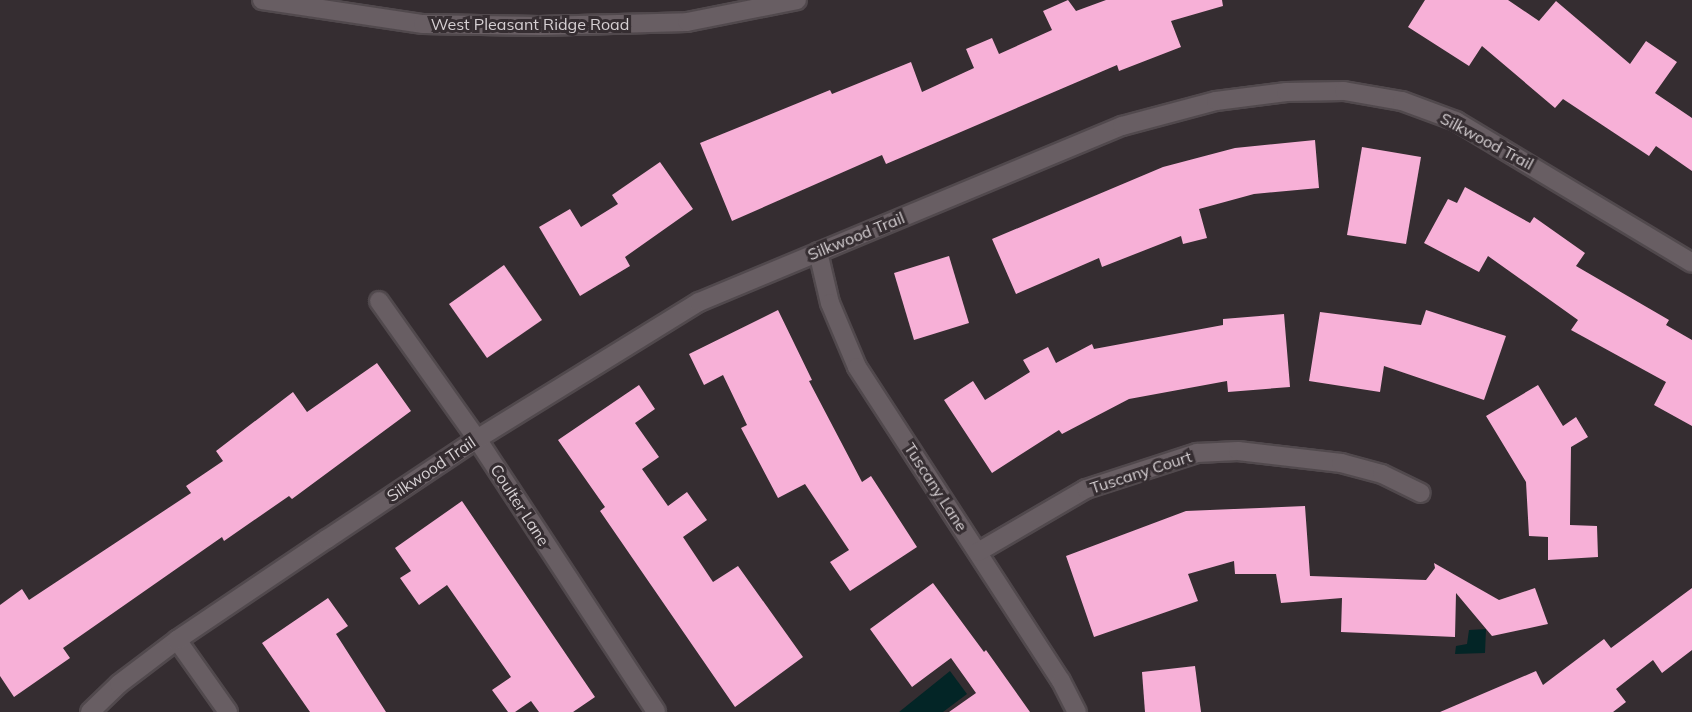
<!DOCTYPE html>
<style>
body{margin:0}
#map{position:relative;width:1692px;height:712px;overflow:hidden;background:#352d31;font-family:Mulish,sans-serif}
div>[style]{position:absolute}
.water>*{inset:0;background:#032526}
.building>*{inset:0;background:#f7b0d7}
.roads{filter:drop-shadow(2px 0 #51494d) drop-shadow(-2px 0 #51494d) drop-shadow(0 2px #51494d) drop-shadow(0 -2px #51494d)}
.minor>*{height:18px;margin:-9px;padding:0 9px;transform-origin:9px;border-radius:9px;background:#685e63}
.secondary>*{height:18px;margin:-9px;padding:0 9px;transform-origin:9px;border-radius:9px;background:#685e63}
span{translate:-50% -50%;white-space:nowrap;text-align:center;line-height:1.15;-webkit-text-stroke:6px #352d31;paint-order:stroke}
.street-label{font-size:16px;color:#d6d0d3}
</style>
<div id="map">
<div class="water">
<i style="clip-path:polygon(1486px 629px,1485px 653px,1455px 654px,1456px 646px,1467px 644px,1469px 630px)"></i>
<i style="clip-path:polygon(950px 671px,967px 694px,943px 712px,899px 712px)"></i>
</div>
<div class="building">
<i style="clip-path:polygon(1068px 0,1076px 11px,1106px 0,1222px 0,1223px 6px,1171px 21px,1181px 47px,1119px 71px,1117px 65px,886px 164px,882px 155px,732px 221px,700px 143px,830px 90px,832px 94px,911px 62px,922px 92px,974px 68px,966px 49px,992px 38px,999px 54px,1052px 30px,1043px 11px)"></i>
<i style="clip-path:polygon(1425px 0,1508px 0,1539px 21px,1556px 1px,1630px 64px,1646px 41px,1677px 62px,1655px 93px,1692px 118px,1692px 171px,1656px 146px,1649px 156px,1563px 99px,1555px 108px,1482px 46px,1469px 66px,1408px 27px)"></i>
<i style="clip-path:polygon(1315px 140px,1319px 188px,1254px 194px,1199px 209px,1207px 238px,1183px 244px,1181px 236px,1102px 267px,1099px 258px,1016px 294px,992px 239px,1163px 167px,1235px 148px)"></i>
<i style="clip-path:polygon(1362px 147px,1421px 157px,1406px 244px,1347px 235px)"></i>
<i style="clip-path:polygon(660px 162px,693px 209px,625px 257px,630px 266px,580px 296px,539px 227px,570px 209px,581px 227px,618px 204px,612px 195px)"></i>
<i style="clip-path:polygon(1465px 187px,1530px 223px,1534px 217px,1585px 253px,1576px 266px,1669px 320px,1666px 325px,1692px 340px,1692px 426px,1654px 405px,1666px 382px,1571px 330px,1578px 320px,1488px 256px,1479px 272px,1424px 243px,1448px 199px,1457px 203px)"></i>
<i style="clip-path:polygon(949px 256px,969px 323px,914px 340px,894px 273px)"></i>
<i style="clip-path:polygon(504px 265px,542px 320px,487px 358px,449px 304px)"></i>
<i style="clip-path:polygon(778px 310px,812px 380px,809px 381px,862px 482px,871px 476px,917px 547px,850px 591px,830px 562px,849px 550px,805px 484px,778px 498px,741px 428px,747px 425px,723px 375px,704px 385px,689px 354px)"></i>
<i style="clip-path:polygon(1426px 310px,1506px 336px,1484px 400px,1384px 366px,1380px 392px,1309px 381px,1320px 312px,1421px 325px)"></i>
<i style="clip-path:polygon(1284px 314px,1290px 387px,1228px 392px,1227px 381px,1129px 399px,1062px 434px,1059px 430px,992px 473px,944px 400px,973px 381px,985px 400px,1030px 372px,1023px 360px,1048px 347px,1056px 363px,1092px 344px,1094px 349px,1223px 325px,1223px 319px)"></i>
<i style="clip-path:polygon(377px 363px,411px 411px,292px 499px,289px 496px,224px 541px,222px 537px,63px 648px,70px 658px,14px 697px,0 676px,0 605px,22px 589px,29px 600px,191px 493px,186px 486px,223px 461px,216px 451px,293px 392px,307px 412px)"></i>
<i style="clip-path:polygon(639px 385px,655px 409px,635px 423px,659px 457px,642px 469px,668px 506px,687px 492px,707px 520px,683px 537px,713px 582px,738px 566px,803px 657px,735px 707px,600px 511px,605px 507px,558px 440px)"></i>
<i style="clip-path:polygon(1538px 385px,1563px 426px,1576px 417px,1588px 437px,1571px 447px,1570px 525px,1597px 526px,1598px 557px,1548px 560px,1548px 537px,1529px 536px,1526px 482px,1486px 416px)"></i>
<i style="clip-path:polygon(462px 501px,595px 697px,573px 712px,539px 712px,531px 701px,515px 712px,508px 712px,492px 690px,511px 677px,447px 585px,419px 605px,400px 578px,411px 571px,395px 548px)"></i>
<i style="clip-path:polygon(1305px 506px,1310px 576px,1426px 580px,1435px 568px,1434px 563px,1499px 600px,1535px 588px,1548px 624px,1492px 636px,1456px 593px,1455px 637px,1341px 632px,1342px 598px,1281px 603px,1276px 574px,1235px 574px,1234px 561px,1188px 574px,1198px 601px,1094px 637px,1066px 556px,1186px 511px)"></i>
<i style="clip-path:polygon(933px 583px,984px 652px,986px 650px,1030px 712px,949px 712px,976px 693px,951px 658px,912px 687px,870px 629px)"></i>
<i style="clip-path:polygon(1692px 588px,1692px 650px,1662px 673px,1653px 660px,1616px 689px,1626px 702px,1613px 712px,1440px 712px,1536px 671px,1543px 685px,1604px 639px,1611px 648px)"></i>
<i style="clip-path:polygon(328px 598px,348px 626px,336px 634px,386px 712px,310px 712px,262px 643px)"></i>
<i style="clip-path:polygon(1195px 666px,1201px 712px,1145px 712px,1142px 672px)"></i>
</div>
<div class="roads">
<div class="minor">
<i style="left:818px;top:252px;width:52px;rotate:76.8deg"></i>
<i style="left:830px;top:303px;width:69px;rotate:67.1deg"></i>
<i style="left:857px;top:367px;width:374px;rotate:57deg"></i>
<i style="left:1061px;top:681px;width:35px;rotate:63deg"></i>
<i style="left:379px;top:301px;width:169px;rotate:54.6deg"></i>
<i style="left:477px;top:439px;width:326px;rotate:56.7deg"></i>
<i style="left:978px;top:552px;width:125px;rotate:-30.3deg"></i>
<i style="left:1086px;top:489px;width:117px;rotate:-18deg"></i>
<i style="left:1197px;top:453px;width:41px;rotate:-2.8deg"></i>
<i style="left:1238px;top:451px;width:104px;rotate:6.6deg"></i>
<i style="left:1341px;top:463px;width:42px;rotate:15deg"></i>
<i style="left:1382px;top:474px;width:43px;rotate:26deg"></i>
<i style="left:177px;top:640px;width:88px;rotate:54.7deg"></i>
<i style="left:90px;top:712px;width:40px;rotate:-44deg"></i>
<i style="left:119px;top:684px;width:73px;rotate:-37.2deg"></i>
<i style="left:177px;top:640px;width:181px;rotate:-34deg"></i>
<i style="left:327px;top:539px;width:180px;rotate:-33.7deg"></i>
<i style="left:477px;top:439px;width:261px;rotate:-31.7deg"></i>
<i style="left:699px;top:302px;width:458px;rotate:-22.6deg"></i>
<i style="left:1122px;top:126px;width:97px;rotate:-14.9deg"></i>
<i style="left:1216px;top:101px;width:71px;rotate:-7.3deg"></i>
<i style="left:1286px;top:92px;width:58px;rotate:-1deg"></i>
<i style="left:1344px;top:91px;width:59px;rotate:9.8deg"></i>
<i style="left:1402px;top:101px;width:58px;rotate:20.3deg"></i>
<i style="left:1456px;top:121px;width:275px;rotate:31deg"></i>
</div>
<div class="secondary">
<i style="left:262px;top:0;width:163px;rotate:8.5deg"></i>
<i style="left:423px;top:24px;width:116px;rotate:1deg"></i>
<i style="left:539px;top:26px;width:148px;rotate:-1.5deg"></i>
<i style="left:687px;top:22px;width:112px;rotate:-11.3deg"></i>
</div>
</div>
<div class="street-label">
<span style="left:530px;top:24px">West Pleasant Ridge Road</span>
<span style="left:1487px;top:141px;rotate:28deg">Silkwood Trail</span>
<span style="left:856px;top:236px;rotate:-22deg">Silkwood Trail</span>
<span style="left:431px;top:469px;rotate:-34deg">Silkwood Trail</span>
<span style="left:1141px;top:472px;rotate:-18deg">Tuscany Court</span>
<span style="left:936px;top:487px;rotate:57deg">Tuscany Lane</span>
<span style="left:520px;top:505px;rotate:57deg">Coulter Lane</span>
</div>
</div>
